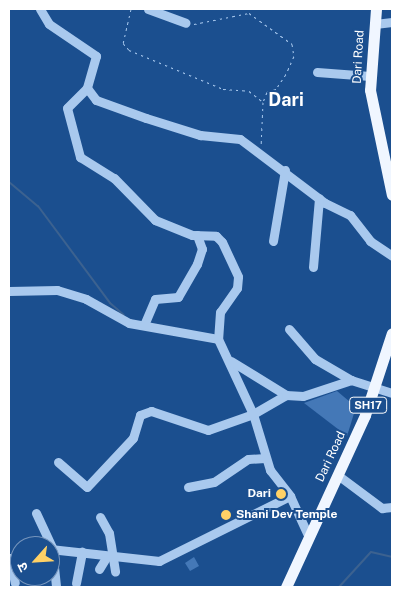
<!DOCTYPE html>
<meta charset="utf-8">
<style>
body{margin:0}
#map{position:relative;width:401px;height:596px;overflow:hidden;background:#1b4f8f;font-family:"Public Sans","Noto Sans Devanagari",sans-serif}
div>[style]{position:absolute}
.stream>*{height:2px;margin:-1px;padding:0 1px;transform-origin:1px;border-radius:1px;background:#3c6290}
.building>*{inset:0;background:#4478b7}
.path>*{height:1px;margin-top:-0.5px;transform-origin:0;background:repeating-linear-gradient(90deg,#a9c9ee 0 2.5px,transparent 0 6.5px)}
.minor>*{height:9px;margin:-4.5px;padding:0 4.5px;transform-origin:4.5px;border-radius:4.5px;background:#a9c9ee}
.major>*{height:11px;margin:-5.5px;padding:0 5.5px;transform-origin:5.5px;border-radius:5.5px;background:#f0f6ff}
.dots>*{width:14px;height:14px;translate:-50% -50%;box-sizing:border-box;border:2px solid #1b4f8f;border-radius:50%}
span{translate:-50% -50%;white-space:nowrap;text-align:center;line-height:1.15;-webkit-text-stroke:4px #1b4f8f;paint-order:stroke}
.shield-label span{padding:1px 4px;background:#1b4f8f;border:1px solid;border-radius:4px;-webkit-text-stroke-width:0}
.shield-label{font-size:11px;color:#fff;font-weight:700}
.street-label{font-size:12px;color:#fff}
.poi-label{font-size:12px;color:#fff;font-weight:700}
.right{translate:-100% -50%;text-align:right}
.left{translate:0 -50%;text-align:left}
.district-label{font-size:18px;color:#fff;font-weight:700}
.frame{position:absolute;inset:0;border:10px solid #fff;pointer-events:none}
.north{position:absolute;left:10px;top:536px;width:50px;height:50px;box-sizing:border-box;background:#1b4f8f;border:1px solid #7695bc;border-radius:50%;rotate:244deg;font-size:14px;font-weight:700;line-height:20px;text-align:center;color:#fff}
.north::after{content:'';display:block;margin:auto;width:18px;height:22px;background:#ffd166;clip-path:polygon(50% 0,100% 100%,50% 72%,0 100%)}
</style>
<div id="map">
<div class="stream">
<i style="left:9px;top:182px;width:38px;rotate:40deg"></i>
<i style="left:38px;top:206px;width:121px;rotate:53.4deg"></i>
<i style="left:110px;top:303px;width:18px;rotate:41deg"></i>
<i style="left:339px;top:587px;width:47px;rotate:-47.6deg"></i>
<i style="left:371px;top:552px;width:22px;rotate:13deg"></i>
</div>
<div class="building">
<i style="clip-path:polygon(337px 391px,356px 407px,347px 436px,304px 403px)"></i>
<i style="clip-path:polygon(194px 557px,199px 566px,190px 571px,185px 563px)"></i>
</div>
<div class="path">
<i style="left:131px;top:9px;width:35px;rotate:103deg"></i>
<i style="left:123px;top:43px;width:9px;rotate:49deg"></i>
<i style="left:129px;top:50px;width:102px;rotate:22.5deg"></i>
<i style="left:223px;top:89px;width:26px;rotate:4deg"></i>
<i style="left:249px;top:91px;width:18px;rotate:38deg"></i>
<i style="left:194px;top:24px;width:56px;rotate:-11.3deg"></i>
<i style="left:249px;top:13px;width:53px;rotate:35.8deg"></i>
<i style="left:292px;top:44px;width:12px;rotate:81deg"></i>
<i style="left:294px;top:56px;width:20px;rotate:114deg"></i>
<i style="left:286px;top:74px;width:18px;rotate:124deg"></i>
<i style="left:276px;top:89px;width:9px;rotate:162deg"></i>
<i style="left:267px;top:92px;width:11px;rotate:112deg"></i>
<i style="left:263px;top:102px;width:45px;rotate:92.5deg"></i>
</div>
<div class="minor">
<i style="left:40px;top:9px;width:17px;rotate:59deg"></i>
<i style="left:49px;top:24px;width:57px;rotate:34.2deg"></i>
<i style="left:96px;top:56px;width:33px;rotate:106deg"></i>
<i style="left:87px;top:88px;width:28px;rotate:135deg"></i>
<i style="left:67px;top:108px;width:51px;rotate:75.1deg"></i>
<i style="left:80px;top:157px;width:40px;rotate:32deg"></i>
<i style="left:114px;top:178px;width:59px;rotate:45.7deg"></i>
<i style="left:155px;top:220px;width:40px;rotate:22deg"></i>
<i style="left:192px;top:235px;width:24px;rotate:2deg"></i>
<i style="left:216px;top:236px;width:8px;rotate:45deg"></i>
<i style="left:222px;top:242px;width:38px;rotate:65deg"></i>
<i style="left:238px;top:277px;width:11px;rotate:95deg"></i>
<i style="left:237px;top:288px;width:29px;rotate:125deg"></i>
<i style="left:220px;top:312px;width:27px;rotate:94deg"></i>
<i style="left:218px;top:339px;width:83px;rotate:65deg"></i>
<i style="left:253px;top:414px;width:59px;rotate:73.1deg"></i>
<i style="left:270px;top:470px;width:33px;rotate:52deg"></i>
<i style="left:290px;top:496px;width:41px;rotate:65.3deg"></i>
<i style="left:148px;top:9px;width:40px;rotate:20.2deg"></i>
<i style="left:375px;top:24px;width:17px;rotate:-7deg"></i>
<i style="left:317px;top:72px;width:53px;rotate:4.3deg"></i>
<i style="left:87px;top:88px;width:15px;rotate:53deg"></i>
<i style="left:96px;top:100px;width:53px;rotate:19.8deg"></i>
<i style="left:146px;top:118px;width:57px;rotate:17.5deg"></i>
<i style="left:200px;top:135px;width:40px;rotate:5.7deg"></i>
<i style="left:240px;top:139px;width:106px;rotate:37deg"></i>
<i style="left:325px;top:203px;width:28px;rotate:26deg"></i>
<i style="left:350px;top:215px;width:33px;rotate:52deg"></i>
<i style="left:370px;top:241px;width:27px;rotate:34deg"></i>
<i style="left:273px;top:241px;width:72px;rotate:-80.4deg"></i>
<i style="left:313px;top:267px;width:69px;rotate:-85deg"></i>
<i style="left:9px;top:291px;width:48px;rotate:-1.2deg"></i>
<i style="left:57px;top:290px;width:30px;rotate:17deg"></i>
<i style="left:86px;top:299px;width:49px;rotate:29.2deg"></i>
<i style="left:129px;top:323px;width:90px;rotate:10.2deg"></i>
<i style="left:144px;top:325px;width:28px;rotate:-67deg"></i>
<i style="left:155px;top:299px;width:23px;rotate:-5deg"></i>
<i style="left:178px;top:297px;width:38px;rotate:-60deg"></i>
<i style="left:197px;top:264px;width:16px;rotate:-72deg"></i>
<i style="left:202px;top:249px;width:15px;rotate:-110deg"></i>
<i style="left:289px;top:329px;width:40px;rotate:49deg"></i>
<i style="left:315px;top:359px;width:42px;rotate:30.3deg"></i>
<i style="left:351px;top:380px;width:43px;rotate:17.6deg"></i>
<i style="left:231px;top:361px;width:65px;rotate:31.7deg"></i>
<i style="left:58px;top:462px;width:38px;rotate:41deg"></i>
<i style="left:87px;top:487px;width:67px;rotate:-46.8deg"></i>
<i style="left:133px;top:438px;width:24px;rotate:-73deg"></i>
<i style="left:140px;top:415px;width:12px;rotate:-20deg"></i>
<i style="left:151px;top:411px;width:60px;rotate:18.4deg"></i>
<i style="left:208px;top:430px;width:48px;rotate:-19.6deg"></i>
<i style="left:253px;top:414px;width:38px;rotate:-30deg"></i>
<i style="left:286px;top:395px;width:17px;rotate:3deg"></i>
<i style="left:303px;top:396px;width:51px;rotate:-18.4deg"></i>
<i style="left:339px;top:476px;width:54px;rotate:36.7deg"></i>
<i style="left:382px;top:508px;width:10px;rotate:-6deg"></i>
<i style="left:188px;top:487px;width:26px;rotate:-11deg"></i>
<i style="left:214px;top:482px;width:41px;rotate:-34.1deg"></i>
<i style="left:248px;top:459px;width:17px;rotate:-3deg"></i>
<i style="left:36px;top:513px;width:38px;rotate:65deg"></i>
<i style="left:52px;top:548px;width:38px;rotate:84deg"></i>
<i style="left:100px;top:517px;width:18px;rotate:61deg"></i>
<i style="left:109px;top:533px;width:39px;rotate:81deg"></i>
<i style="left:50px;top:549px;width:110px;rotate:6.3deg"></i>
<i style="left:159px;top:561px;width:146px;rotate:-26.4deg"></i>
<i style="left:10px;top:558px;width:25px;rotate:79deg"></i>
<i style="left:99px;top:569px;width:13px;rotate:-58deg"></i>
<i style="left:76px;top:583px;width:32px;rotate:-79deg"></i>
</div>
<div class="major">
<i style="left:376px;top:9px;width:81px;rotate:94.2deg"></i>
<i style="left:370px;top:90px;width:107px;rotate:78.2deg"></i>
<i style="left:286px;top:587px;width:189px;rotate:-65.3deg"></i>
<i style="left:365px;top:415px;width:86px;rotate:-71.8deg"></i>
</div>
<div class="dots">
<i style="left:281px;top:494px;background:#ffd166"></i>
<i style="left:226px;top:515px;background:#ffd166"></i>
</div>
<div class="shield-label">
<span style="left:368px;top:405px">SH17</span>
</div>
<div class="street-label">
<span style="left:359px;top:57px;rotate:-87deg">Dari Road</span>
<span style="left:331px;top:457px;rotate:-65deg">Dari Road</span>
</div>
<div class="poi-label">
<span class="right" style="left:271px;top:494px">Dari</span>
<span class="left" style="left:236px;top:515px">Shani Dev Temple</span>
</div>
<div class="district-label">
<span style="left:286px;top:100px">Dari</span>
</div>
<div class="frame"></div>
<div class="north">उ</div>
</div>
